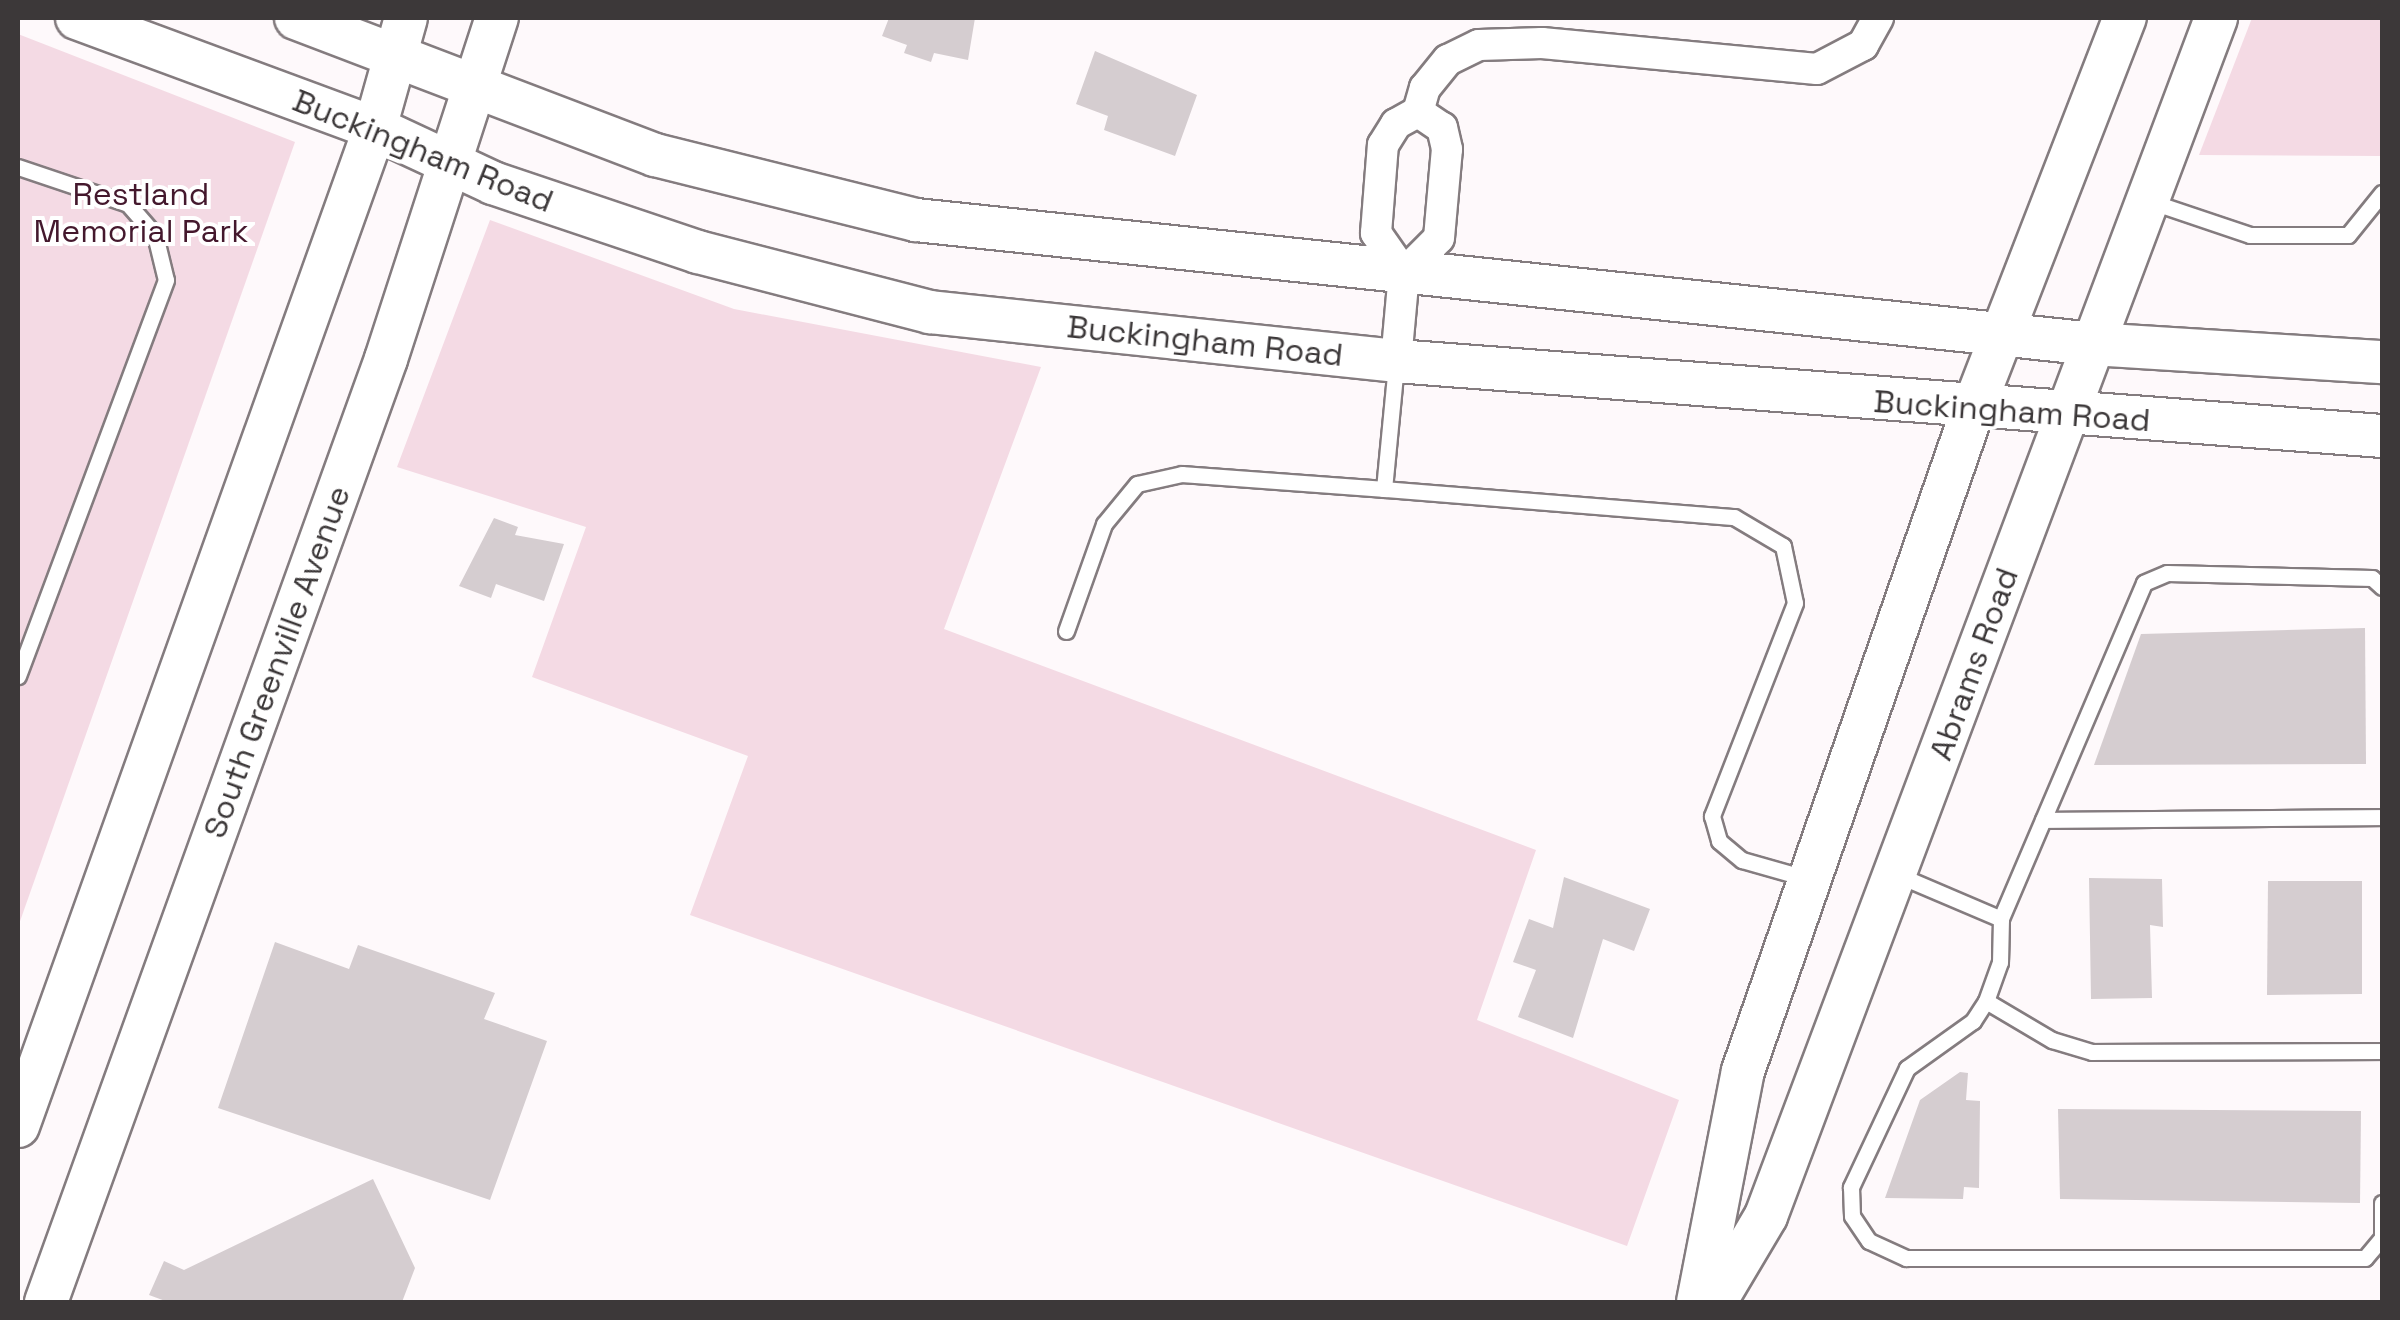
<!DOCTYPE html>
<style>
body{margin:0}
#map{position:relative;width:2400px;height:1320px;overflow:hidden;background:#fef9fb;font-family:"Space Grotesk",sans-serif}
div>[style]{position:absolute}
.green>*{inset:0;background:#f4dae4}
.building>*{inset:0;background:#d5cdd0}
.roads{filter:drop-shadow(2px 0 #847c7f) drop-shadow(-2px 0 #847c7f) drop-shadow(0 2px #847c7f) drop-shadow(0 -2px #847c7f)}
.lane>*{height:15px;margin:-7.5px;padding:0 7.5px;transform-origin:7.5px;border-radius:7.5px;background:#fff}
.street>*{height:30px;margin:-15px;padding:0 15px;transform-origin:15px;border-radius:15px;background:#fff}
.secondary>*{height:42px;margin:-21px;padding:0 21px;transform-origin:21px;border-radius:21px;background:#fff}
span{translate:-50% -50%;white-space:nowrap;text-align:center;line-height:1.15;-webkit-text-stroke:8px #fff;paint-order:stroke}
.street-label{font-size:32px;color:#3c3839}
.park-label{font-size:32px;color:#44182d}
.frame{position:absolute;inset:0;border:20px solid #3c3839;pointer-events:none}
</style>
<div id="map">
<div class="green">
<i style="clip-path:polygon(2252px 18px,2382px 18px,2382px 156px,2199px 155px)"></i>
<i style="clip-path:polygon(18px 34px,295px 142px,18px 927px)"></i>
<i style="clip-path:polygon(490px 220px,734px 309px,1041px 367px,944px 629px,1536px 850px,1477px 1020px,1679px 1100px,1627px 1246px,690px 915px,748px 756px,532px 677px,586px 527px,397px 467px)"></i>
</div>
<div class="building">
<i style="clip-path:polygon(889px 18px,975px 18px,968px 60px,934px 53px,931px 62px,904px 53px,907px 45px,882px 36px)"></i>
<i style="clip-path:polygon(1095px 51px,1197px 95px,1175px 156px,1104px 130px,1108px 116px,1076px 104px)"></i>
<i style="clip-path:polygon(494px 518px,518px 527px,515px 535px,564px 544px,544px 601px,496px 584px,491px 598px,459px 586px)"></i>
<i style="clip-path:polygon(2365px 628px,2366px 764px,2094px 765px,2141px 634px)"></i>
<i style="clip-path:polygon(1564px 877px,1650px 909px,1634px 951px,1603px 939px,1573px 1038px,1518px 1017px,1536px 970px,1513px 962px,1529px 919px,1553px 928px)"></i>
<i style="clip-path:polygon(2089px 878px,2162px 879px,2163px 927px,2150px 925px,2152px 998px,2091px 999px)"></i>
<i style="clip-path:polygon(2268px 881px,2362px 881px,2362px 994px,2267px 995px)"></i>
<i style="clip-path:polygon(275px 942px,349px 969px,358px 945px,495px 993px,484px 1019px,547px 1041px,490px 1200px,218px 1108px)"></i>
<i style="clip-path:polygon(1960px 1072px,1968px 1073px,1966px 1100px,1980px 1101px,1979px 1188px,1964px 1187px,1963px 1199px,1885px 1198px,1920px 1100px)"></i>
<i style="clip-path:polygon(2058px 1109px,2361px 1111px,2360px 1203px,2060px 1199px)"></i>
<i style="clip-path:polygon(373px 1179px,415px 1268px,402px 1302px,168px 1302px,149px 1295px,164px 1261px,184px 1270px)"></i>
</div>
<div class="roads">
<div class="lane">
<i style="left:18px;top:167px;width:116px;rotate:18.6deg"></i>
<i style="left:128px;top:204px;width:41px;rotate:48.9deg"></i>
<i style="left:155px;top:235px;width:46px;rotate:76.3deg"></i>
<i style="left:166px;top:280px;width:423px;rotate:110.5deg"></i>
<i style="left:2152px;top:202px;width:103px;rotate:18.6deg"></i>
<i style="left:2250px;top:235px;width:98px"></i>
<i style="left:2348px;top:235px;width:54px;rotate:-51deg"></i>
<i style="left:1384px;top:489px;width:351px;rotate:4.6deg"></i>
<i style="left:1734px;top:517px;width:57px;rotate:30.6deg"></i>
<i style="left:1783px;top:546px;width:58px;rotate:78.1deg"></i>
<i style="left:1795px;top:603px;width:229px;rotate:111.3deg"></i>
<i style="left:1712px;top:816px;width:26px;rotate:74deg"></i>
<i style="left:1719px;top:841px;width:30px;rotate:40deg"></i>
<i style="left:1742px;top:860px;width:66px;rotate:15.9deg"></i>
<i style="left:2382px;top:587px;width:13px;rotate:-138deg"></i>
<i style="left:2372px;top:578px;width:205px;rotate:-178.6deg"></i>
<i style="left:2167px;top:573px;width:25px;rotate:157deg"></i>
<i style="left:2144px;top:583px;width:365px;rotate:113.1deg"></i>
<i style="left:2001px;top:919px;width:43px;rotate:91.3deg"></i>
<i style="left:2000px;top:962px;width:41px;rotate:109.7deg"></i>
<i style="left:1986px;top:1001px;width:24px;rotate:123deg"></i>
<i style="left:1973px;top:1021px;width:81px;rotate:144.5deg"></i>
<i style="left:1907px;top:1068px;width:132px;rotate:115.2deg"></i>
<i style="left:1851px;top:1187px;width:29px;rotate:88deg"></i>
<i style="left:1852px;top:1216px;width:30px;rotate:56deg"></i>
<i style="left:1869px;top:1241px;width:41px;rotate:24.7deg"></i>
<i style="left:1906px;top:1258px;width:459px"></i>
<i style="left:2365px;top:1258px;width:26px;rotate:-50deg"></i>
<i style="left:2382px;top:1238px;width:35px;rotate:-90deg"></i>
<i style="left:1066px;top:631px;width:114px;rotate:-70.4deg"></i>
<i style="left:1104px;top:524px;width:52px;rotate:-50.5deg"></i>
<i style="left:1137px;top:484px;width:46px;rotate:-12.5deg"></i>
<i style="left:1182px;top:474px;width:203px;rotate:4.2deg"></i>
<i style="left:1384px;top:489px;width:125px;rotate:-84.5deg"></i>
<i style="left:2043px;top:820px;width:339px;rotate:-0.5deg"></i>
<i style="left:1898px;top:875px;width:112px;rotate:23.1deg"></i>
<i style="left:1986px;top:1001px;width:77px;rotate:30.6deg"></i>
<i style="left:2052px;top:1040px;width:42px;rotate:16.7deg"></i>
<i style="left:2092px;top:1052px;width:290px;rotate:-0.2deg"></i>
</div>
<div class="street">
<i style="left:1404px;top:273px;width:49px;rotate:-125deg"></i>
<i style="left:1376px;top:233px;width:88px;rotate:-85.5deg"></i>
<i style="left:1383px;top:145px;width:25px;rotate:-58deg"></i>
<i style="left:1396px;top:124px;width:25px;rotate:-29deg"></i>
<i style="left:1418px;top:112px;width:25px;rotate:-74deg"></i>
<i style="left:1425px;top:88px;width:36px;rotate:-51deg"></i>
<i style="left:1448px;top:60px;width:34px;rotate:-26deg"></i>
<i style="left:1479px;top:45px;width:63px;rotate:-1.8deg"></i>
<i style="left:1542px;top:43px;width:276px;rotate:5.4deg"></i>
<i style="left:1817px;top:69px;width:52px;rotate:-27.6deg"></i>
<i style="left:1863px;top:45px;width:31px;rotate:-61deg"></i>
<i style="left:1404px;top:273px;width:49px;rotate:-45deg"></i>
<i style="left:1439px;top:238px;width:89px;rotate:-84.9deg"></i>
<i style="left:1447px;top:149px;width:22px;rotate:-103deg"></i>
<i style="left:1442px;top:128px;width:29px;rotate:-146deg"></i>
<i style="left:1396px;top:361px;width:88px;rotate:-84.8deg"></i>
</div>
<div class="secondary">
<i style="left:77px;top:18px;width:318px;rotate:20.3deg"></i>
<i style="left:375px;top:128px;width:130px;rotate:25deg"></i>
<i style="left:493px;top:183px;width:216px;rotate:18.6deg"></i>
<i style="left:698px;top:252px;width:240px;rotate:14.5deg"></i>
<i style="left:930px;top:312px;width:469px;rotate:6deg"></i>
<i style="left:1396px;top:361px;width:989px;rotate:4.35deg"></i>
<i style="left:296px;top:18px;width:384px;rotate:20.9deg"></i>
<i style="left:655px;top:155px;width:269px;rotate:14deg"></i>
<i style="left:916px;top:220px;width:1184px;rotate:6.01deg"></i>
<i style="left:2093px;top:344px;width:290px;rotate:3.6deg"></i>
<i style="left:18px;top:1126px;width:1060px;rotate:-70.32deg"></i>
<i style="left:375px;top:128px;width:114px;rotate:-74.3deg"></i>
<i style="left:46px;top:1302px;width:1002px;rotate:-70.17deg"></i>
<i style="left:386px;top:359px;width:359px;rotate:-72deg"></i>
<i style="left:1698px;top:1302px;width:235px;rotate:-79deg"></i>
<i style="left:1743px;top:1071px;width:701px;rotate:-70.84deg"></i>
<i style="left:1973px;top:409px;width:420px;rotate:-68.8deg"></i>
<i style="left:1715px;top:1302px;width:100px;rotate:-59.3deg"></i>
<i style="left:1766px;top:1216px;width:1280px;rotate:-69.41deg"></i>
</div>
</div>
<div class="street-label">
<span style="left:423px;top:151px;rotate:22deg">Buckingham Road</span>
<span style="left:1205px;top:341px;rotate:6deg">Buckingham Road</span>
<span style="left:2012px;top:411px;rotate:4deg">Buckingham Road</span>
<span style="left:277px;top:662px;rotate:-70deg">South Greenville Avenue</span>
<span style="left:1974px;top:664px;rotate:-70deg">Abrams Road</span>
</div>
<div class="park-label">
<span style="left:141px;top:213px">Restland<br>Memorial Park</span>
</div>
<div class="frame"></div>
</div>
